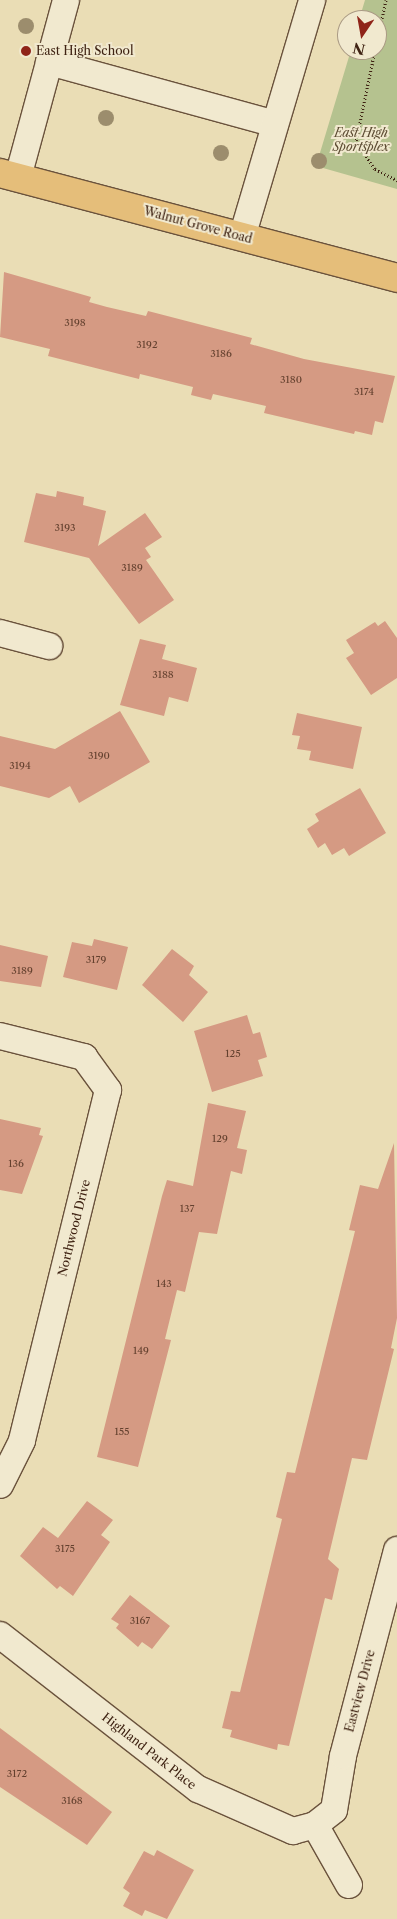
<!DOCTYPE html>
<style>
body{margin:0}
#map{position:relative;width:397px;height:1919px;overflow:hidden;background:#eaddb5;font-family:"Libre Caslon Text",serif}
div>[style]{position:absolute}
.green>*{inset:0;background:#b5c28f}
.building>*{inset:0;background:#d59a83}
.path>*{height:3px;margin-top:-1.5px;transform-origin:0;background:repeating-linear-gradient(90deg,#3f2313 0 1px,transparent 0 3.5px)}
.roads{filter:drop-shadow(1px 0 #6a523c) drop-shadow(-1px 0 #6a523c) drop-shadow(0 1px #6a523c) drop-shadow(0 -1px #6a523c)}
.minor>*{height:26px;margin:-13px;padding:0 13px;transform-origin:13px;border-radius:13px;background:#f1e9cf}
.major>*{height:28px;margin:-14px;padding:0 14px;transform-origin:14px;border-radius:14px;background:#e5be7a}
.trees>*{width:16px;height:16px;margin:-8px;border-radius:50%;background:#9c8d6d}
.dots>*{width:14px;height:14px;translate:-50% -50%;box-sizing:border-box;border:2px solid #f1e9cf;border-radius:50%}
span{translate:-50% -50%;white-space:nowrap;text-align:center;line-height:1.15;-webkit-text-stroke:4px #f1e9cf;paint-order:stroke}
.number-label{font-size:10px;color:#64412f}
.number-label span{-webkit-text-stroke-width:0}
.poi-label{font-size:12px;color:#3f2313}
.left{translate:0 -50%;text-align:left}
.park-label{font-size:12px;color:#5c4b32;font-style:italic}
.street-label{font-size:12px;color:#3f2313}
.north{position:absolute;left:337px;top:10px;width:50px;height:50px;box-sizing:border-box;background:#f1e9cf;border:1px solid #aa9a84;border-radius:50%;rotate:192deg;font-size:14px;font-weight:700;line-height:20px;text-align:center;color:#3f2313}
.north::after{content:'';display:block;margin:auto;width:18px;height:22px;background:#8f2418;clip-path:polygon(50% 0,100% 100%,50% 72%,0 100%)}
</style>
<div id="map">
<div class="green">
<i style="clip-path:polygon(365px 0,397px 0,397px 189px,316px 166px,351px 50px,377px 50px,377px 20px,359px 20px)"></i>
</div>
<div class="building">
<i style="clip-path:polygon(4px 272px,91px 297px,89px 302px,107px 307px,146px 316px,148px 311px,252px 338px,250px 344px,304px 359px,395px 376px,383px 423px,375px 421px,372px 435px,355px 431px,354px 434px,264px 413px,266px 406px,213px 394px,211px 400px,191px 395px,193px 387px,140px 374px,139px 379px,48px 356px,50px 349px,0 337px)"></i>
<i style="clip-path:polygon(57px 491px,84px 497px,83px 505px,106px 511px,98px 546px,145px 513px,162px 537px,145px 548px,151px 557px,146px 560px,174px 600px,139px 624px,89px 558px,24px 542px,36px 493px,56px 497px)"></i>
<i style="clip-path:polygon(385px 621px,397px 638px,397px 678px,371px 695px,346px 658px,354px 653px,346px 640px,375px 622px,378px 626px)"></i>
<i style="clip-path:polygon(140px 639px,166px 645px,162px 659px,197px 668px,188px 702px,169px 697px,164px 716px,120px 705px)"></i>
<i style="clip-path:polygon(120px 711px,150px 762px,79px 803px,70px 786px,49px 798px,0 786px,0 736px,55px 749px)"></i>
<i style="clip-path:polygon(297px 713px,362px 727px,353px 769px,309px 760px,311px 751px,297px 749px,300px 736px,292px 735px)"></i>
<i style="clip-path:polygon(360px 788px,386px 833px,349px 856px,344px 848px,332px 855px,325px 843px,318px 848px,307px 829px,319px 821px,315px 814px)"></i>
<i style="clip-path:polygon(94px 939px,128px 947px,117px 990px,63px 977px,72px 942px,92px 946px)"></i>
<i style="clip-path:polygon(0 945px,48px 956px,41px 987px,0 981px)"></i>
<i style="clip-path:polygon(172px 949px,194px 966px,189px 975px,208px 992px,183px 1022px,142px 985px)"></i>
<i style="clip-path:polygon(247px 1015px,253px 1034px,260px 1032px,267px 1057px,258px 1060px,263px 1076px,212px 1092px,194px 1031px)"></i>
<i style="clip-path:polygon(208px 1103px,246px 1111px,237px 1148px,247px 1150px,242px 1174px,231px 1171px,217px 1234px,199px 1232px,185px 1292px,177px 1290px,165px 1339px,171px 1340px,138px 1467px,97px 1457px,162px 1196px,167px 1180px,193px 1186px)"></i>
<i style="clip-path:polygon(0 1119px,41px 1128px,39px 1135px,43px 1136px,22px 1194px,0 1190px)"></i>
<i style="clip-path:polygon(394px 1143px,397px 1318px,391px 1348px,394px 1349px,367px 1460px,352px 1458px,328px 1559px,339px 1569px,332px 1600px,325px 1598px,289px 1746px,278px 1744px,277px 1750px,230px 1737px,232px 1730px,222px 1728px,231px 1691px,240px 1692px,282px 1519px,276px 1517px,287px 1472px,295px 1473px,355px 1231px,349px 1230px,360px 1185px,378px 1189px)"></i>
<i style="clip-path:polygon(87px 1501px,113px 1520px,101px 1535px,110px 1542px,73px 1596px,60px 1586px,57px 1589px,20px 1556px,43px 1527px,58px 1538px)"></i>
<i style="clip-path:polygon(130px 1595px,170px 1626px,152px 1649px,142px 1642px,138px 1647px,116px 1628px,119px 1624px,111px 1619px)"></i>
<i style="clip-path:polygon(0 1728px,112px 1812px,87px 1845px,0 1787px)"></i>
<i style="clip-path:polygon(157px 1850px,194px 1870px,167px 1919px,145px 1910px,142px 1916px,123px 1906px,130px 1893px,123px 1888px,144px 1851px,154px 1856px)"></i>
</div>
<div class="path">
<i style="left:377px;top:42px;width:43px;rotate:-77.9deg"></i>
<i style="left:375px;top:50px;width:94px;rotate:101.7deg"></i>
<i style="left:356px;top:142px;width:33px;rotate:55deg"></i>
<i style="left:375px;top:169px;width:25px;rotate:27deg"></i>
</div>
<div class="roads">
<div class="minor">
<i style="left:49px;top:62px;width:234px;rotate:15.3deg"></i>
<i style="left:18px;top:177px;width:183px;rotate:-74.8deg"></i>
<i style="left:242px;top:237px;width:247px;rotate:-73.5deg"></i>
<i style="left:0;top:633px;width:51px;rotate:14.9deg"></i>
<i style="left:0;top:1036px;width:87px;rotate:14deg"></i>
<i style="left:84px;top:1057px;width:41px;rotate:54deg"></i>
<i style="left:108px;top:1090px;width:361px;rotate:103.8deg"></i>
<i style="left:22px;top:1441px;width:49px;rotate:116.6deg"></i>
<i style="left:0;top:1635px;width:251px;rotate:37.9deg"></i>
<i style="left:198px;top:1789px;width:104px;rotate:23.9deg"></i>
<i style="left:293px;top:1831px;width:23px;rotate:-15deg"></i>
<i style="left:315px;top:1825px;width:24px;rotate:-38deg"></i>
<i style="left:334px;top:1810px;width:55px;rotate:-80.5deg"></i>
<i style="left:343px;top:1756px;width:213px;rotate:-75.3deg"></i>
<i style="left:315px;top:1825px;width:69px;rotate:60.5deg"></i>
</div>
<div class="major">
<i style="left:0;top:173px;width:411px;rotate:14.8deg"></i>
</div>
</div>
<div class="trees">
<i style="left:26px;top:26px"></i>
<i style="left:106px;top:118px"></i>
<i style="left:221px;top:153px"></i>
<i style="left:319px;top:161px"></i>
</div>
<div class="dots">
<i style="left:26px;top:51px;background:#8f2418"></i>
</div>
<div class="number-label">
<span style="left:75px;top:323px">3198</span>
<span style="left:147px;top:345px">3192</span>
<span style="left:221px;top:354px">3186</span>
<span style="left:291px;top:380px">3180</span>
<span style="left:364px;top:392px">3174</span>
<span style="left:65px;top:528px">3193</span>
<span style="left:132px;top:568px">3189</span>
<span style="left:163px;top:675px">3188</span>
<span style="left:99px;top:756px">3190</span>
<span style="left:20px;top:766px">3194</span>
<span style="left:96px;top:960px">3179</span>
<span style="left:22px;top:971px">3189</span>
<span style="left:233px;top:1054px">125</span>
<span style="left:220px;top:1139px">129</span>
<span style="left:16px;top:1164px">136</span>
<span style="left:187px;top:1209px">137</span>
<span style="left:164px;top:1284px">143</span>
<span style="left:141px;top:1351px">149</span>
<span style="left:122px;top:1432px">155</span>
<span style="left:65px;top:1549px">3175</span>
<span style="left:140px;top:1621px">3167</span>
<span style="left:17px;top:1774px">3172</span>
<span style="left:72px;top:1801px">3168</span>
</div>
<div class="poi-label">
<span class="left" style="left:36px;top:51px">East High School</span>
</div>
<div class="park-label">
<span style="left:361px;top:140px">East High<br>Sportsplex</span>
</div>
<div class="street-label">
<span style="left:198px;top:225px;rotate:15deg">Walnut Grove Road</span>
<span style="left:74px;top:1228px;rotate:-76deg">Northwood Drive</span>
<span style="left:360px;top:1691px;rotate:-75deg">Eastview Drive</span>
<span style="left:149px;top:1751px;rotate:38deg">Highland Park Place</span>
</div>
<div class="north">N</div>
</div>
